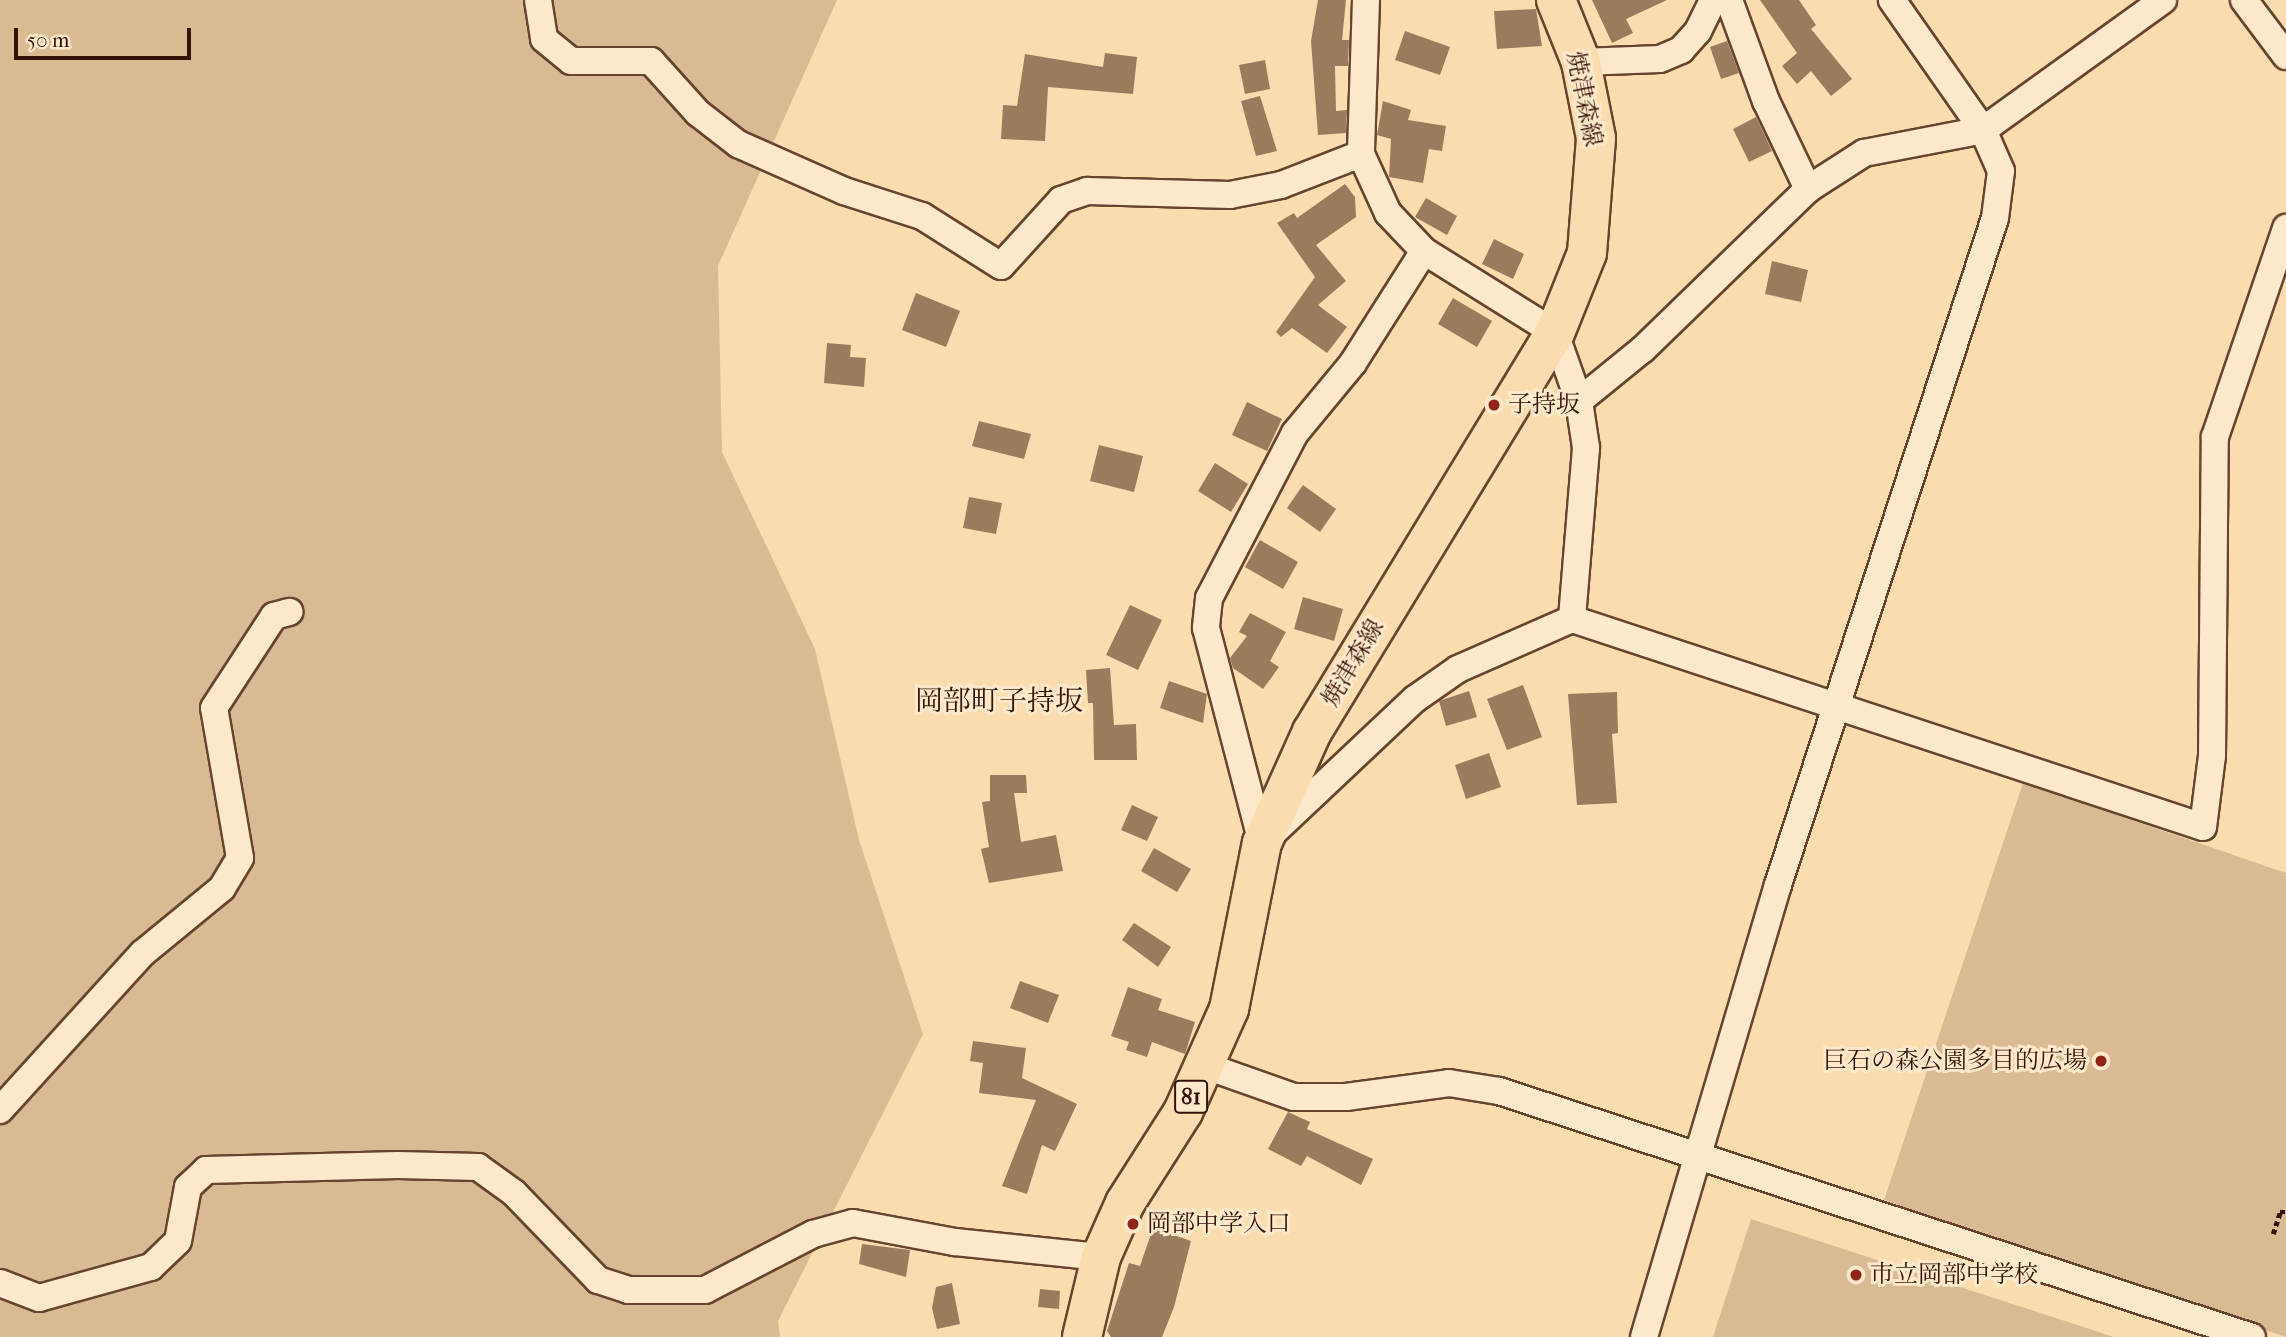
<!DOCTYPE html>
<meta charset="utf-8">
<style>
body{margin:0}
#map{position:relative;width:2286px;height:1337px;overflow:hidden;background:#fbdcaf;font-family:"IM FELL French Canon","Noto Serif JP",serif}
div>[style]{position:absolute}
.green>*{inset:0;background:#d9ba92}
.building>*{inset:0;background:#9b7b5d}
.path>*{height:4.5px;margin-top:-2.25px;transform-origin:0;background:repeating-linear-gradient(90deg,#341205 0 5px,transparent 0 8.5px)}
.roads{filter:drop-shadow(2px 0 #664430) drop-shadow(-2px 0 #664430) drop-shadow(0 2px #664430) drop-shadow(0 -2px #664430)}
.street>*{height:26px;margin:-13px;padding:0 13px;transform-origin:13px;border-radius:13px;background:#fce8cb}
.primary>*{height:38px;margin:-19px;padding:0 19px;transform-origin:19px;border-radius:19px;background:#fbdcaf}
.dots>*{width:19px;height:19px;translate:-50% -50%;box-sizing:border-box;border:4px solid #fce8cb;border-radius:50%}
span{translate:-50% -50%;white-space:nowrap;text-align:center;line-height:1.15;-webkit-text-stroke:6px #fce8cb;paint-order:stroke}
.shield-label span{padding:2px 5px;background:#fce8cb;border:2px solid;border-radius:5px;-webkit-text-stroke-width:0}
.shield-label{font-size:23px;color:#341205;font-weight:700}
.street-label{font-size:24px;color:#341205}
.poi-label{font-size:24px;color:#341205}
.left{translate:0 -50%;text-align:left}
.right{translate:-100% -50%;text-align:right}
.quarter-label{font-size:28px;color:#341205}
.scale{position:absolute;left:14px;top:28px;width:177px;height:32px;box-sizing:border-box;border:4px solid #341205;border-top:0;padding-left:9px;font-size:21px;line-height:24px;white-space:nowrap;color:#341205;-webkit-text-stroke:5px #fce8cb;paint-order:stroke}
</style>
<div id="map">
<div class="green">
<i style="clip-path:polygon(0 0,837px 0,718px 266px,722px 452px,815px 649px,859px 840px,923px 1034px,778px 1321px,780px 1337px,0 1337px)"></i>
<i style="clip-path:polygon(2023px 783px,2286px 873px,2286px 1337px,1884px 1200px)"></i>
<i style="clip-path:polygon(1751px 1219px,2114px 1337px,1713px 1337px)"></i>
</div>
<div class="building">
<i style="clip-path:polygon(1318px 0,1346px 0,1342px 40px,1349px 40px,1348px 66px,1335px 66px,1336px 111px,1347px 110px,1346px 133px,1318px 135px,1311px 41px)"></i>
<i style="clip-path:polygon(1592px 0,1667px 0,1626px 19px,1633px 33px,1612px 43px)"></i>
<i style="clip-path:polygon(1760px 0,1799px 0,1816px 25px,1811px 29px,1852px 79px,1831px 96px,1811px 71px,1797px 84px,1782px 66px,1797px 53px)"></i>
<i style="clip-path:polygon(1536px 9px,1542px 46px,1497px 49px,1494px 11px)"></i>
<i style="clip-path:polygon(1405px 31px,1450px 47px,1440px 75px,1395px 60px)"></i>
<i style="clip-path:polygon(1727px 41px,1739px 73px,1721px 79px,1710px 47px)"></i>
<i style="clip-path:polygon(1105px 53px,1137px 57px,1133px 94px,1048px 87px,1045px 141px,1001px 139px,1003px 105px,1017px 106px,1025px 54px,1103px 67px)"></i>
<i style="clip-path:polygon(1265px 60px,1270px 89px,1245px 94px,1239px 65px)"></i>
<i style="clip-path:polygon(1260px 96px,1277px 151px,1256px 156px,1241px 101px)"></i>
<i style="clip-path:polygon(1383px 101px,1411px 110px,1408px 120px,1446px 126px,1442px 151px,1429px 149px,1423px 183px,1389px 177px,1391px 139px,1377px 135px)"></i>
<i style="clip-path:polygon(1756px 117px,1772px 151px,1749px 162px,1733px 129px)"></i>
<i style="clip-path:polygon(1345px 184px,1355px 197px,1356px 217px,1316px 245px,1346px 281px,1318px 305px,1347px 327px,1327px 353px,1292px 328px,1281px 337px,1276px 332px,1315px 277px,1277px 223px,1294px 213px,1297px 218px)"></i>
<i style="clip-path:polygon(1426px 198px,1457px 216px,1447px 235px,1415px 217px)"></i>
<i style="clip-path:polygon(1494px 239px,1524px 254px,1513px 279px,1482px 264px)"></i>
<i style="clip-path:polygon(1772px 261px,1808px 270px,1801px 302px,1765px 294px)"></i>
<i style="clip-path:polygon(916px 293px,960px 311px,946px 347px,902px 330px)"></i>
<i style="clip-path:polygon(1453px 298px,1492px 321px,1477px 347px,1438px 324px)"></i>
<i style="clip-path:polygon(827px 343px,851px 345px,850px 357px,866px 358px,864px 387px,824px 383px)"></i>
<i style="clip-path:polygon(1247px 402px,1282px 419px,1267px 451px,1232px 435px)"></i>
<i style="clip-path:polygon(979px 421px,1031px 434px,1024px 459px,972px 446px)"></i>
<i style="clip-path:polygon(1099px 445px,1143px 456px,1134px 492px,1090px 481px)"></i>
<i style="clip-path:polygon(1215px 463px,1248px 484px,1231px 512px,1198px 491px)"></i>
<i style="clip-path:polygon(1303px 485px,1336px 509px,1320px 532px,1287px 508px)"></i>
<i style="clip-path:polygon(969px 497px,1002px 503px,996px 534px,963px 528px)"></i>
<i style="clip-path:polygon(1260px 540px,1298px 562px,1283px 589px,1245px 567px)"></i>
<i style="clip-path:polygon(1303px 597px,1343px 609px,1334px 641px,1294px 629px)"></i>
<i style="clip-path:polygon(1130px 605px,1162px 620px,1138px 670px,1106px 655px)"></i>
<i style="clip-path:polygon(1250px 613px,1286px 632px,1270px 661px,1279px 667px,1263px 689px,1233px 668px,1230px 658px,1247px 636px,1239px 632px)"></i>
<i style="clip-path:polygon(1110px 668px,1114px 725px,1136px 724px,1137px 760px,1094px 760px,1093px 703px,1088px 703px,1086px 670px)"></i>
<i style="clip-path:polygon(1169px 681px,1207px 694px,1203px 723px,1160px 708px)"></i>
<i style="clip-path:polygon(1523px 685px,1542px 737px,1507px 750px,1487px 699px)"></i>
<i style="clip-path:polygon(1469px 691px,1477px 717px,1446px 726px,1439px 701px)"></i>
<i style="clip-path:polygon(1617px 692px,1618px 733px,1612px 734px,1617px 803px,1577px 805px,1568px 694px)"></i>
<i style="clip-path:polygon(1489px 753px,1501px 787px,1466px 799px,1455px 765px)"></i>
<i style="clip-path:polygon(990px 775px,1026px 775px,1027px 793px,1014px 793px,1021px 842px,1056px 835px,1063px 871px,989px 883px,981px 849px,989px 847px,982px 802px,990px 801px)"></i>
<i style="clip-path:polygon(1132px 805px,1158px 817px,1147px 841px,1121px 830px)"></i>
<i style="clip-path:polygon(1154px 848px,1191px 869px,1177px 892px,1141px 871px)"></i>
<i style="clip-path:polygon(1134px 923px,1171px 947px,1158px 967px,1122px 940px)"></i>
<i style="clip-path:polygon(1020px 981px,1059px 995px,1048px 1023px,1010px 1008px)"></i>
<i style="clip-path:polygon(1128px 987px,1162px 999px,1158px 1010px,1195px 1022px,1185px 1054px,1152px 1042px,1147px 1057px,1126px 1050px,1129px 1042px,1111px 1036px)"></i>
<i style="clip-path:polygon(973px 1041px,1026px 1048px,1022px 1078px,1077px 1104px,1055px 1151px,1042px 1145px,1027px 1194px,1002px 1186px,1036px 1100px,979px 1093px,983px 1063px,970px 1061px)"></i>
<i style="clip-path:polygon(1288px 1112px,1310px 1122px,1307px 1129px,1373px 1159px,1361px 1185px,1307px 1156px,1301px 1166px,1268px 1149px)"></i>
<i style="clip-path:polygon(1153px 1228px,1191px 1241px,1174px 1307px,1162px 1337px,1111px 1337px,1107px 1331px,1129px 1263px,1140px 1266px)"></i>
<i style="clip-path:polygon(862px 1244px,910px 1250px,906px 1277px,859px 1264px)"></i>
<i style="clip-path:polygon(952px 1283px,960px 1324px,937px 1329px,932px 1308px,936px 1287px)"></i>
<i style="clip-path:polygon(1040px 1289px,1060px 1291px,1059px 1309px,1038px 1307px)"></i>
</div>
<div class="path">
<i style="left:2273px;top:1234px;width:23px;rotate:-72deg"></i>
<i style="left:2280px;top:1212px;width:6px"></i>
</div>
<div class="roads">
<div class="street">
<i style="left:538px;top:0;width:39px;rotate:81deg"></i>
<i style="left:544px;top:39px;width:35px;rotate:39deg"></i>
<i style="left:571px;top:61px;width:80px"></i>
<i style="left:651px;top:61px;width:70px;rotate:47.9deg"></i>
<i style="left:698px;top:113px;width:51px;rotate:37.8deg"></i>
<i style="left:738px;top:144px;width:116px;rotate:23.9deg"></i>
<i style="left:844px;top:191px;width:82px;rotate:17.8deg"></i>
<i style="left:922px;top:216px;width:93px;rotate:32.3deg"></i>
<i style="left:1001px;top:266px;width:89px;rotate:-47.7deg"></i>
<i style="left:1061px;top:200px;width:28px;rotate:-19deg"></i>
<i style="left:1087px;top:191px;width:143px;rotate:1.6deg"></i>
<i style="left:1230px;top:195px;width:52px;rotate:-11.1deg"></i>
<i style="left:1281px;top:185px;width:86px;rotate:-21.2deg"></i>
<i style="left:1366px;top:0;width:154px;rotate:91.9deg"></i>
<i style="left:1361px;top:154px;width:65px;rotate:65.4deg"></i>
<i style="left:1388px;top:213px;width:52px;rotate:46.5deg"></i>
<i style="left:1424px;top:251px;width:133px;rotate:122.4deg"></i>
<i style="left:1353px;top:363px;width:91px;rotate:129.6deg"></i>
<i style="left:1295px;top:433px;width:186px;rotate:117.5deg"></i>
<i style="left:1209px;top:598px;width:30px;rotate:96deg"></i>
<i style="left:1206px;top:628px;width:222px;rotate:75.4deg"></i>
<i style="left:1262px;top:843px;width:210px;rotate:-43.3deg"></i>
<i style="left:1415px;top:699px;width:52px;rotate:-34.9deg"></i>
<i style="left:1458px;top:669px;width:124px;rotate:-23.7deg"></i>
<i style="left:1572px;top:619px;width:664px;rotate:18.24deg"></i>
<i style="left:2203px;top:827px;width:72px;rotate:-82.8deg"></i>
<i style="left:2212px;top:756px;width:319px;rotate:-89.5deg"></i>
<i style="left:2215px;top:437px;width:221px;rotate:-71.2deg"></i>
<i style="left:1729px;top:0;width:108px;rotate:69.9deg"></i>
<i style="left:1766px;top:101px;width:98px;rotate:64.5deg"></i>
<i style="left:2244px;top:0;width:70px;rotate:53.1deg"></i>
<i style="left:1581px;top:62px;width:79px;rotate:-2.2deg"></i>
<i style="left:1660px;top:59px;width:23px;rotate:-23deg"></i>
<i style="left:1681px;top:50px;width:25px;rotate:-48deg"></i>
<i style="left:1698px;top:31px;width:34px;rotate:-64deg"></i>
<i style="left:1424px;top:251px;width:155px;rotate:32deg"></i>
<i style="left:1555px;top:333px;width:72px;rotate:70.6deg"></i>
<i style="left:1579px;top:401px;width:48px;rotate:81.5deg"></i>
<i style="left:1586px;top:448px;width:172px;rotate:94.7deg"></i>
<i style="left:1579px;top:401px;width:82px;rotate:-39.1deg"></i>
<i style="left:1643px;top:349px;width:230px;rotate:-44.1deg"></i>
<i style="left:1808px;top:189px;width:67px;rotate:-32.7deg"></i>
<i style="left:1864px;top:153px;width:121px;rotate:-10.9deg"></i>
<i style="left:1983px;top:130px;width:222px;rotate:-35.8deg"></i>
<i style="left:1206px;top:1066px;width:93px;rotate:19.4deg"></i>
<i style="left:1294px;top:1097px;width:52px"></i>
<i style="left:1346px;top:1097px;width:104px;rotate:-7.7deg"></i>
<i style="left:1449px;top:1083px;width:51px;rotate:9.1deg"></i>
<i style="left:1499px;top:1091px;width:792px;rotate:18.09deg"></i>
<i style="left:0;top:1110px;width:212px;rotate:-47.7deg"></i>
<i style="left:143px;top:953px;width:102px;rotate:-39.4deg"></i>
<i style="left:222px;top:888px;width:35px;rotate:-59deg"></i>
<i style="left:240px;top:858px;width:152px;rotate:-99.8deg"></i>
<i style="left:214px;top:708px;width:110px;rotate:-56.9deg"></i>
<i style="left:274px;top:616px;width:16px;rotate:-15deg"></i>
<i style="left:0;top:1283px;width:42px;rotate:21deg"></i>
<i style="left:39px;top:1298px;width:116px;rotate:-15.5deg"></i>
<i style="left:151px;top:1267px;width:37px;rotate:-44deg"></i>
<i style="left:178px;top:1241px;width:55px;rotate:-79.5deg"></i>
<i style="left:188px;top:1187px;width:25px;rotate:-43deg"></i>
<i style="left:206px;top:1170px;width:192px;rotate:-1.5deg"></i>
<i style="left:398px;top:1165px;width:80px;rotate:1.4deg"></i>
<i style="left:478px;top:1167px;width:44px;rotate:35.8deg"></i>
<i style="left:514px;top:1193px;width:121px;rotate:46deg"></i>
<i style="left:598px;top:1280px;width:32px;rotate:18deg"></i>
<i style="left:628px;top:1290px;width:77px"></i>
<i style="left:705px;top:1290px;width:122px;rotate:-27.4deg"></i>
<i style="left:813px;top:1234px;width:41px;rotate:-15.4deg"></i>
<i style="left:853px;top:1223px;width:104px;rotate:10.6deg"></i>
<i style="left:955px;top:1242px;width:147px;rotate:5.9deg"></i>
<i style="left:1644px;top:1337px;width:471px;rotate:-73.5deg"></i>
<i style="left:1778px;top:885px;width:701px;rotate:-71.98deg"></i>
<i style="left:1995px;top:218px;width:47px;rotate:-82.7deg"></i>
<i style="left:2001px;top:171px;width:45px;rotate:-113.7deg"></i>
<i style="left:1983px;top:130px;width:159px;rotate:-125deg"></i>
</div>
<div class="primary">
<i style="left:1082px;top:1337px;width:82px;rotate:-76.6deg"></i>
<i style="left:1101px;top:1257px;width:59px;rotate:-66deg"></i>
<i style="left:1125px;top:1203px;width:108px;rotate:-57.5deg"></i>
<i style="left:1183px;top:1112px;width:113px;rotate:-65.9deg"></i>
<i style="left:1229px;top:1009px;width:169px;rotate:-78.8deg"></i>
<i style="left:1262px;top:843px;width:122px;rotate:-65.8deg"></i>
<i style="left:1312px;top:732px;width:467px;rotate:-58.7deg"></i>
<i style="left:1555px;top:333px;width:86px;rotate:-68.2deg"></i>
<i style="left:1587px;top:253px;width:115px;rotate:-85.5deg"></i>
<i style="left:1596px;top:138px;width:77px;rotate:-101.2deg"></i>
<i style="left:1581px;top:62px;width:67px;rotate:-112deg"></i>
</div>
</div>
<div class="dots">
<i style="left:1494px;top:405px;background:#8f2418"></i>
<i style="left:2101px;top:1061px;background:#8f2418"></i>
<i style="left:1133px;top:1224px;background:#8f2418"></i>
<i style="left:1856px;top:1275px;background:#8f2418"></i>
</div>
<div class="shield-label">
<span style="left:1191px;top:1097px">81</span>
</div>
<div class="street-label">
<span style="left:1584px;top:99px;rotate:79deg">焼津森線</span>
<span style="left:1353px;top:663px;rotate:-59deg">焼津森線</span>
</div>
<div class="poi-label">
<span class="left" style="left:1508px;top:405px">子持坂</span>
<span class="right" style="left:2087px;top:1061px">巨石の森公園多目的広場</span>
<span class="left" style="left:1147px;top:1224px">岡部中学入口</span>
<span class="left" style="left:1870px;top:1275px">市立岡部中学校</span>
</div>
<div class="quarter-label">
<span style="left:999px;top:701px">岡部町子持坂</span>
</div>
<div class="scale">50 m</div>
</div>
